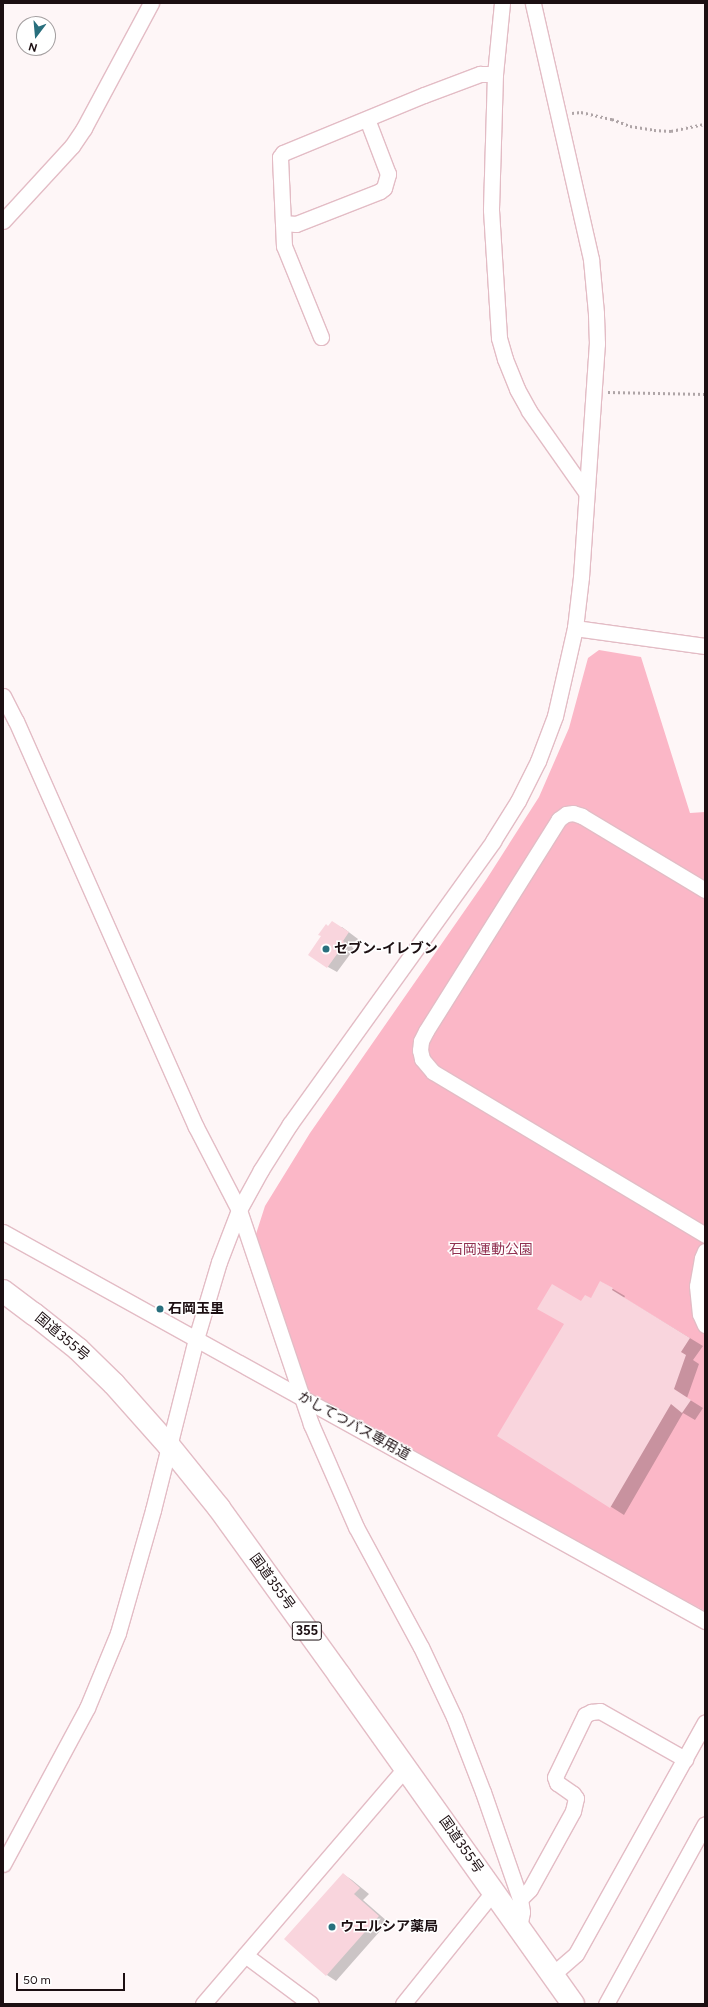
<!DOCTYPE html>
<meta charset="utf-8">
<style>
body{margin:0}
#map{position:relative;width:708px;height:2007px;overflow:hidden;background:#fef6f7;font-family:Figtree,"Noto Sans JP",sans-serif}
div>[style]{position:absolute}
.green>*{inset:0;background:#fbb7c7}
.shadow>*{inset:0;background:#0003}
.building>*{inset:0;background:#f9d5dd}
.path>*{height:2.5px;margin-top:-1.25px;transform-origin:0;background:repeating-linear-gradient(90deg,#afa5a7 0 2px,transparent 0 5px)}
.roads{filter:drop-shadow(1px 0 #e3bcc5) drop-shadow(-1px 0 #e3bcc5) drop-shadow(0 1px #e3bcc5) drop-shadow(0 -1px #e3bcc5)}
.minor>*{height:15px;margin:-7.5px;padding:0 7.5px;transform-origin:7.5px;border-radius:7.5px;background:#fff}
.highway>*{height:22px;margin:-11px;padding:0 11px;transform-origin:11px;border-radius:11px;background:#fff}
.dots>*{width:11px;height:11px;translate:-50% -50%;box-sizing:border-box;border:2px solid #fff;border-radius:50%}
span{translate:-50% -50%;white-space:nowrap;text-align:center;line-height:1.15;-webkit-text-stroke:3px #fff;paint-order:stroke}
.shield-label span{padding:1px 3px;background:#fff;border:1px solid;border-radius:3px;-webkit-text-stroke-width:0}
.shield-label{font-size:13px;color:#1c0f12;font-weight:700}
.poi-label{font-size:14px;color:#1c0f12;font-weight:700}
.left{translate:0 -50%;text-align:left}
.park-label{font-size:14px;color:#902f50}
.street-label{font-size:14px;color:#1c0f12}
.frame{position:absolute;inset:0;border:4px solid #1c0f12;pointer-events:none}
.north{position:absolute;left:16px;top:16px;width:40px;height:40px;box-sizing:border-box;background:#fff;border:1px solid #a49fa0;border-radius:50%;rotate:196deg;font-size:11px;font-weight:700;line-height:16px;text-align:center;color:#1c0f12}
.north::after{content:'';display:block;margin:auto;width:14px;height:18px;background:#296f7d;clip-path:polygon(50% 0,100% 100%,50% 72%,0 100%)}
.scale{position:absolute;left:16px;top:1973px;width:109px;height:18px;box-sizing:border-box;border:2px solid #1c0f12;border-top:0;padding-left:5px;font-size:12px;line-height:14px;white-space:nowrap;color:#1c0f12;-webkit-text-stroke:3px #fff;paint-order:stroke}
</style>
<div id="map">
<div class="green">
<i style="clip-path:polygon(599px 650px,641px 657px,690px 813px,705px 812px,705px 1611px,586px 1548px,310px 1394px,256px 1234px,265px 1206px,310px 1133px,486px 880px,539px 797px,569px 728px,588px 658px)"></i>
</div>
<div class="shadow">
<i style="clip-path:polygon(329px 927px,342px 927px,358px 939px,352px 947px,354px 949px,337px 972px,328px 967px)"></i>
<i style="clip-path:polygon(601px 1282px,625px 1296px,624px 1298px,703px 1346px,693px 1360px,699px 1364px,687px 1398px,703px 1408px,695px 1420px,683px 1413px,624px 1515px,499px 1436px,582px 1302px,591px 1299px)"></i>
<i style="clip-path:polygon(343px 1874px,352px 1880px,369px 1894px,363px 1900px,388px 1922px,336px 1981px,327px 1975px)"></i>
</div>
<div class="building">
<i style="clip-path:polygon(332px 921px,349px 932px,343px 941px,345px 943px,327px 968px,308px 955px,321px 936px,318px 935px,326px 924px,328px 926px)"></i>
<i style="clip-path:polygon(600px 1281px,613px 1288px,612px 1290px,690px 1338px,681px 1352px,686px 1355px,674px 1389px,691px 1400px,682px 1413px,671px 1404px,610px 1508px,497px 1436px,564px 1324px,537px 1309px,552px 1284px,581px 1301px,585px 1295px,591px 1298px)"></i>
<i style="clip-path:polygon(343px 1873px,360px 1888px,354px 1894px,379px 1916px,326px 1976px,284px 1939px)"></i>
</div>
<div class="path">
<i style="left:572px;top:113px;width:9px;rotate:-6deg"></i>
<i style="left:581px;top:112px;width:32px;rotate:13deg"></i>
<i style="left:612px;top:119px;width:19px;rotate:21deg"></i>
<i style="left:630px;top:126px;width:24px;rotate:9deg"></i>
<i style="left:654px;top:130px;width:17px;rotate:3deg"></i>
<i style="left:671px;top:131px;width:35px;rotate:-12deg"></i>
<i style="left:608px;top:392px;width:97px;rotate:1.2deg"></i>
</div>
<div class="roads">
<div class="minor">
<i style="left:502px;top:3px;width:71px;rotate:95.6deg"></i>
<i style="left:495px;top:74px;width:136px;rotate:91.7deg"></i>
<i style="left:491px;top:210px;width:128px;rotate:86.4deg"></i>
<i style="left:499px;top:338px;width:22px;rotate:74deg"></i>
<i style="left:505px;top:359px;width:32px;rotate:68deg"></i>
<i style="left:517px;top:389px;width:25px;rotate:61deg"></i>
<i style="left:529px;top:411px;width:99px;rotate:54.9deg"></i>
<i style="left:3px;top:221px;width:102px;rotate:-47.4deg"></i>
<i style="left:72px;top:146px;width:22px;rotate:-56deg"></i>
<i style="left:84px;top:128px;width:142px;rotate:-61.8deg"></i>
<i style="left:283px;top:223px;width:13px;rotate:4deg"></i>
<i style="left:296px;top:224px;width:90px;rotate:-21.4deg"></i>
<i style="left:380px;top:191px;width:5px;rotate:-37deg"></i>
<i style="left:384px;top:188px;width:15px;rotate:-74deg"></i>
<i style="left:388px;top:174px;width:59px;rotate:-110.9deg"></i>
<i style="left:321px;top:337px;width:98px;rotate:-112.1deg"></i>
<i style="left:284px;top:246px;width:89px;rotate:-92.6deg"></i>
<i style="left:280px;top:157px;width:5px;rotate:-53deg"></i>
<i style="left:283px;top:153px;width:152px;rotate:-22.4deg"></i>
<i style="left:424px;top:95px;width:60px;rotate:-20.6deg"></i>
<i style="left:480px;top:74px;width:15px"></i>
<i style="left:575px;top:628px;width:131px;rotate:7.9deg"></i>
<i style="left:3px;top:696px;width:28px;rotate:63deg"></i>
<i style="left:16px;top:721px;width:444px;rotate:66.1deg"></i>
<i style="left:196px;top:1127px;width:93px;rotate:62.6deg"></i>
<i style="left:239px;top:1210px;width:226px;rotate:71.4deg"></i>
<i style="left:311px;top:1424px;width:112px;rotate:66.4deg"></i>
<i style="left:356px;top:1527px;width:136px;rotate:61.6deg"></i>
<i style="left:421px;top:1647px;width:77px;rotate:64.8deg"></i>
<i style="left:454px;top:1717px;width:80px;rotate:68.9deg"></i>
<i style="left:483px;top:1792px;width:113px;rotate:70.9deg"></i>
<i style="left:520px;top:1899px;width:13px;rotate:81deg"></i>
<i style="left:522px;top:1912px;width:16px;rotate:101deg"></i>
<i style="left:705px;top:890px;width:144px;rotate:-149deg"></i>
<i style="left:582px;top:816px;width:9px;rotate:-162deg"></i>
<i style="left:573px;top:813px;width:7px;rotate:172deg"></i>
<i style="left:566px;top:814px;width:9px;rotate:144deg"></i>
<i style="left:559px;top:819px;width:250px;rotate:122.1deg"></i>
<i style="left:426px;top:1031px;width:11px;rotate:117deg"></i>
<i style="left:421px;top:1041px;width:9px;rotate:96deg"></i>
<i style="left:420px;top:1050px;width:9px;rotate:77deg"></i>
<i style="left:422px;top:1059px;width:17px;rotate:50deg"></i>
<i style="left:433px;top:1072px;width:317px;rotate:30.9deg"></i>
<i style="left:3px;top:1232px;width:803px;rotate:28.99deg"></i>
<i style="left:705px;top:1251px;width:8px;rotate:113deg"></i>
<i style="left:702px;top:1258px;width:28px;rotate:100deg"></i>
<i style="left:697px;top:1286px;width:28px;rotate:84deg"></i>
<i style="left:700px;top:1314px;width:12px;rotate:66deg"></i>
<i style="left:3px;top:1864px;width:177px;rotate:-61.7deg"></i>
<i style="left:87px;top:1708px;width:81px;rotate:-67.5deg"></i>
<i style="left:118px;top:1633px;width:128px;rotate:-74.1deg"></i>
<i style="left:153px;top:1510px;width:176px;rotate:-75.9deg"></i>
<i style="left:196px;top:1339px;width:80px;rotate:-73.4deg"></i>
<i style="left:219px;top:1262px;width:56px;rotate:-69deg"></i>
<i style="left:239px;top:1210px;width:46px;rotate:-61.2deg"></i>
<i style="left:261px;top:1170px;width:54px;rotate:-57.8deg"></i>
<i style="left:290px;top:1124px;width:348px;rotate:-54.3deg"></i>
<i style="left:493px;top:841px;width:47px;rotate:-58deg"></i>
<i style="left:518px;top:801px;width:45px;rotate:-63.4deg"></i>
<i style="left:538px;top:761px;width:48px;rotate:-69.3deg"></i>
<i style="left:555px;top:716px;width:90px;rotate:-77.2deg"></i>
<i style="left:575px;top:628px;width:51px;rotate:-83.3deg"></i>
<i style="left:581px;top:577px;width:234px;rotate:-86.1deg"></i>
<i style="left:597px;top:344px;width:31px;rotate:-92deg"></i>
<i style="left:596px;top:313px;width:54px;rotate:-95.3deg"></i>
<i style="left:591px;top:259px;width:262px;rotate:-102.8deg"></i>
<i style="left:520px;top:1899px;width:14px;rotate:-45deg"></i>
<i style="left:530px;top:1889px;width:89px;rotate:-61.1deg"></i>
<i style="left:573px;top:1811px;width:13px;rotate:-77deg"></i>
<i style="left:576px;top:1798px;width:5px;rotate:-127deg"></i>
<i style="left:573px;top:1794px;width:19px;rotate:-145deg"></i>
<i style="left:557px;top:1783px;width:6px;rotate:-108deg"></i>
<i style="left:555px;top:1777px;width:69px;rotate:-64.2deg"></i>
<i style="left:585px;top:1715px;width:7px;rotate:-27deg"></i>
<i style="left:591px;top:1712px;width:9px;rotate:-6deg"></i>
<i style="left:600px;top:1711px;width:98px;rotate:29.5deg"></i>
<i style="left:245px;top:1955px;width:82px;rotate:36.6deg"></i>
<i style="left:553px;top:1974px;width:30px;rotate:-41deg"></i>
<i style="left:576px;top:1954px;width:265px;rotate:-60.9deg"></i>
<i style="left:203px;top:2004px;width:312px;rotate:-49.4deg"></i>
<i style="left:403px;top:2004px;width:144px;rotate:-51.2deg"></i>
<i style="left:606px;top:2004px;width:205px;rotate:-61.2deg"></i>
</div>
<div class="highway">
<i style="left:3px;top:1291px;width:39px;rotate:37deg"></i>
<i style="left:34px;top:1314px;width:56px;rotate:38.5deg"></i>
<i style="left:78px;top:1349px;width:50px;rotate:44.2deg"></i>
<i style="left:114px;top:1384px;width:83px;rotate:48.4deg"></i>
<i style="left:169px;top:1446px;width:80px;rotate:51.1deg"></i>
<i style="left:219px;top:1508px;width:207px;rotate:54.2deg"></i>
<i style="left:340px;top:1676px;width:402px;rotate:54.6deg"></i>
</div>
</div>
<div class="dots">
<i style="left:326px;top:949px;background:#296f7d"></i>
<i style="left:160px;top:1309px;background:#296f7d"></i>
<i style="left:332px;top:1927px;background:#296f7d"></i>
</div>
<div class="shield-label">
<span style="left:307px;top:1631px">355</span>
</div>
<div class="poi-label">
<span class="left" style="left:334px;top:949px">セブン-イレブン</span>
<span class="left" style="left:168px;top:1309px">石岡玉里</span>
<span class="left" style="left:340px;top:1927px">ウエルシア薬局</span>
</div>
<div class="park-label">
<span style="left:491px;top:1250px">石岡運動公園</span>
</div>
<div class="street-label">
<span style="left:62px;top:1337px;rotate:40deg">国道355号</span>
<span style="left:354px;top:1426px;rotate:29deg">かしてつバス専用道</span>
<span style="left:272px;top:1582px;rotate:54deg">国道355号</span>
<span style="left:461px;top:1845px;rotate:55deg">国道355号</span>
</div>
<div class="frame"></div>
<div class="north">N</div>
<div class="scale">50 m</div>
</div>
